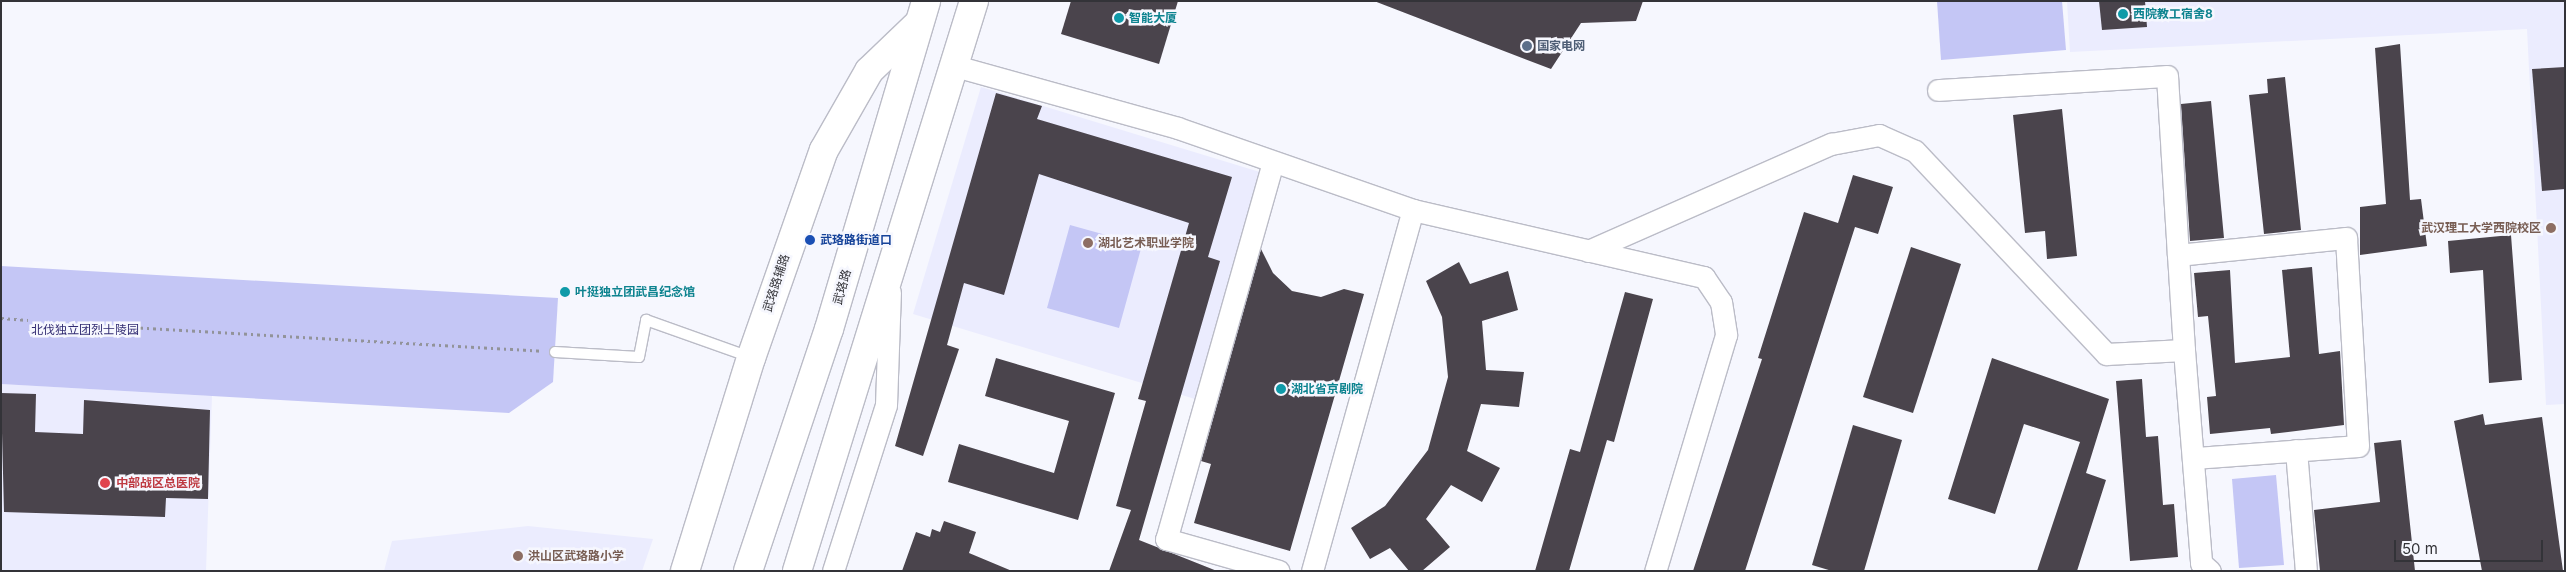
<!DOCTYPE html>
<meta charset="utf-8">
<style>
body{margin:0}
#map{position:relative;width:2566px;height:572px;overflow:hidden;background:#f6f7fe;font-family:Inter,"Noto Sans SC",sans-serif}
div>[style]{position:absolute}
.built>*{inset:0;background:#ebecfe}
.green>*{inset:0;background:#c4c6f5}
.building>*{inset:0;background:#4a444c}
.path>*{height:3px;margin-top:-1.5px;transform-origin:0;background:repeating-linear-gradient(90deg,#929399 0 2.5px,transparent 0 6.5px)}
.roads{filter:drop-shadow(1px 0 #bbbcc7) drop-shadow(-1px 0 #bbbcc7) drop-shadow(0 1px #bbbcc7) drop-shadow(0 -1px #bbbcc7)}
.service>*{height:10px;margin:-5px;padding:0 5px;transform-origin:5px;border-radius:5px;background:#fff}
.minor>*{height:21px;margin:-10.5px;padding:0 10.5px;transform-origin:10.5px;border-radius:10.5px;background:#fff}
.primary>*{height:28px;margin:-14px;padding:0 14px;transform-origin:14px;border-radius:14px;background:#fff}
.trunk>*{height:28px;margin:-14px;padding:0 14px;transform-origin:14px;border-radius:14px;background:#fff}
.dots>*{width:14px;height:14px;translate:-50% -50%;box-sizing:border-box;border:2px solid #f6f7fe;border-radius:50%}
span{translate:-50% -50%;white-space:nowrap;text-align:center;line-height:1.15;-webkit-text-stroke:5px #f6f7fe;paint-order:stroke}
.culture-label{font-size:12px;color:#0d838f;font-weight:700}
.left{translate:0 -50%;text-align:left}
.service-label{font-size:12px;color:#4e5e75;font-weight:700}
.education-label{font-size:12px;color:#785e54;font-weight:700}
.right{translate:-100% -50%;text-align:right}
.transit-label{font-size:12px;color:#164399;font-weight:700}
.street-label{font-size:12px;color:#333338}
.park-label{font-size:12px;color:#322c72}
.health-label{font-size:12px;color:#be3a42;font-weight:700}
.frame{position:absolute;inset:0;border:2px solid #333338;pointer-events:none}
.scale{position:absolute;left:2394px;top:540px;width:149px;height:22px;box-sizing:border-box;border:2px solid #333338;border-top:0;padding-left:6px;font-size:15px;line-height:18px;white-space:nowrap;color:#333338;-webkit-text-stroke:4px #f6f7fe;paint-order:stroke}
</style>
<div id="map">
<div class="built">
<i style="clip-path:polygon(2067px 1px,2565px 1px,2565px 404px,2546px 405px,2527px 29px,2070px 52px)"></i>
<i style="clip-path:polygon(981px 87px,1263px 173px,1195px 399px,913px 314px)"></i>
<i style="clip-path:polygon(1px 384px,212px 396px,206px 571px,1px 571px)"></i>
<i style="clip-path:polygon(528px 526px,653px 539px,642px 571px,384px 571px,392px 541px)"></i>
</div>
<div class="green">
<i style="clip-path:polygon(1937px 1px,2062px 1px,2066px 50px,1941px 60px)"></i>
<i style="clip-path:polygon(1070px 225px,1142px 245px,1119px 328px,1047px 308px)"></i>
<i style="clip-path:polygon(1px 266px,558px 298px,553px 382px,509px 413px,1px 384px)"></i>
<i style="clip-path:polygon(2276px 475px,2284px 565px,2239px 568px,2232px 479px)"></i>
</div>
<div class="building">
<i style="clip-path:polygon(1071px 1px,1178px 1px,1159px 64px,1061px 34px)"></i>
<i style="clip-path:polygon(1374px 1px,1643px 1px,1636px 21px,1581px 23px,1551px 69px)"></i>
<i style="clip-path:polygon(2099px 1px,2145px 1px,2147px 27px,2102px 30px)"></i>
<i style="clip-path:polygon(2400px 44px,2410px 200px,2421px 199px,2427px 246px,2360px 255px,2360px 207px,2386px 204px,2375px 48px)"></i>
<i style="clip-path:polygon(2565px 67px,2565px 189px,2542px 191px,2532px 69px)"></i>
<i style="clip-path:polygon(2285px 77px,2301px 230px,2264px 234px,2249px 95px,2268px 93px,2267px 79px)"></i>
<i style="clip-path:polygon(996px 93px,1042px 106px,1037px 119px,1232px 177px,1208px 257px,1220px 261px,1139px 540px,1217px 571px,1109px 571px,1131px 510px,1116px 506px,1146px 401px,1138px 399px,1189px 223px,1039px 174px,1004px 295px,964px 283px,947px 345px,959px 349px,923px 456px,895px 446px)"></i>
<i style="clip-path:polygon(2211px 101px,2224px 238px,2190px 241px,2181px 104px)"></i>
<i style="clip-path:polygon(2062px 109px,2077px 256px,2047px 259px,2045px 231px,2025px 233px,2013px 115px)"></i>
<i style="clip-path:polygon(1853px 175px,1893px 187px,1878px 234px,1855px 227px,1745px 571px,1693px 571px,1762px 359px,1758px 358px,1804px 212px,1838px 223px)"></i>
<i style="clip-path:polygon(2511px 235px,2522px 380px,2489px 383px,2483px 270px,2450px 273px,2448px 241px)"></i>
<i style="clip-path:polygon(1911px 247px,1961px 264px,1913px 413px,1863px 397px)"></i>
<i style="clip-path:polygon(1261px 249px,1273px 273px,1292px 291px,1321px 297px,1344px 289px,1364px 294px,1290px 551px,1194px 523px,1211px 464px,1201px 461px)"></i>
<i style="clip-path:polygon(1459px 262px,1470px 284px,1508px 271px,1518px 310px,1482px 321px,1486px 370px,1524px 372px,1519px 407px,1481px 404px,1467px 451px,1500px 468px,1482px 502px,1451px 485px,1426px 519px,1450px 547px,1422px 571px,1409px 571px,1390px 548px,1370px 559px,1351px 528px,1385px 506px,1428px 450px,1448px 377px,1442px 317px,1426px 281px)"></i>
<i style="clip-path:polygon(2312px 267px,2319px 354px,2340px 351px,2344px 425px,2271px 434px,2270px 428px,2210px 434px,2207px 397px,2216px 396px,2208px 316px,2198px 317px,2194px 273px,2230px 270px,2235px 363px,2290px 357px,2282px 270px)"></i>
<i style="clip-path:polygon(1625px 292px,1653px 299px,1614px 442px,1607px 440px,1569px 571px,1535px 571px,1570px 449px,1580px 452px)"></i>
<i style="clip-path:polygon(996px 358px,1115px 393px,1078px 520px,948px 482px,959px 444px,1054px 473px,1069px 421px,985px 396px)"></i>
<i style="clip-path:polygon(1992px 358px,2109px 399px,2086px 473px,2106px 480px,2077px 571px,2037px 571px,2080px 442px,2024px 424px,1995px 514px,1948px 499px)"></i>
<i style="clip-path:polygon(2142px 379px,2146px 437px,2158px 436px,2163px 505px,2174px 504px,2178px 557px,2130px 561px,2116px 381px)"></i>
<i style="clip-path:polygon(1px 393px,36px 394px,35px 432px,83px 434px,84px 400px,210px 410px,208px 499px,166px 498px,165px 517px,4px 512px)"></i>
<i style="clip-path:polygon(2483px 414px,2485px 425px,2542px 417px,2563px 571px,2482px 571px,2454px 421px)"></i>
<i style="clip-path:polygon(1853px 425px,1902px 440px,1864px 571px,1832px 571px,1812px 565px)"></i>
<i style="clip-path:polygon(2401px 440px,2415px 571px,2320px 571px,2314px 510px,2380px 502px,2374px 443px)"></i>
<i style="clip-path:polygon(944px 521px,976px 532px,969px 553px,1012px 571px,902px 571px,916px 532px,930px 537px,932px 529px,940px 532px)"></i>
</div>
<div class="path">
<i style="left:1px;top:318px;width:27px;rotate:4deg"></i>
<i style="left:95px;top:325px;width:447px;rotate:3.3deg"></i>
</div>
<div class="roads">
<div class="service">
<i style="left:555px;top:352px;width:84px;rotate:3.4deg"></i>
<i style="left:639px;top:357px;width:38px;rotate:-79deg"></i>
<i style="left:646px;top:320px;width:110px;rotate:19.6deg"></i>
</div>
<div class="minor">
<i style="left:955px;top:66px;width:231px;rotate:15.5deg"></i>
<i style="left:1178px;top:128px;width:249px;rotate:19.2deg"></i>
<i style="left:1413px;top:210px;width:299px;rotate:13deg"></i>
<i style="left:1704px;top:277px;width:30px;rotate:56deg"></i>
<i style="left:1721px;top:302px;width:33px;rotate:81deg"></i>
<i style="left:1726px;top:335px;width:246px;rotate:106.7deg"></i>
<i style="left:1938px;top:90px;width:229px;rotate:-3.5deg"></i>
<i style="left:2167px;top:76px;width:179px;rotate:86.5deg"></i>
<i style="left:1273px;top:162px;width:392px;rotate:105.8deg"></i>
<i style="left:1166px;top:539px;width:117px;rotate:15.8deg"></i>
<i style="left:1588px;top:251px;width:266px;rotate:-23.8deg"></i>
<i style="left:1831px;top:144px;width:49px;rotate:-10.6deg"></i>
<i style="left:1879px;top:135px;width:39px;rotate:24deg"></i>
<i style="left:1915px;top:151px;width:279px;rotate:46.7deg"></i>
<i style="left:2106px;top:354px;width:78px;rotate:-2.9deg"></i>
<i style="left:2184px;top:350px;width:95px;rotate:-93.6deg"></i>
<i style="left:2178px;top:255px;width:169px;rotate:-5.8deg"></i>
<i style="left:2346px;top:238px;width:208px;rotate:86.7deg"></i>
<i style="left:2358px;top:446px;width:165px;rotate:175.8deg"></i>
<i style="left:2184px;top:350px;width:214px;rotate:85.4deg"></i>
<i style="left:2201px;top:563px;width:12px;rotate:42deg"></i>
<i style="left:2296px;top:450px;width:121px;rotate:85.3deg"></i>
<i style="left:833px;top:571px;width:174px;rotate:-72.3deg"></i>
<i style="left:886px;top:405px;width:113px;rotate:-88deg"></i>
<i style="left:1312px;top:571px;width:375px;rotate:-74.4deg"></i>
</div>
<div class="primary">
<i style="left:685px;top:571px;width:223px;rotate:-72.8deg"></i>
<i style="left:751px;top:358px;width:220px;rotate:-70.7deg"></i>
<i style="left:824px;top:150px;width:91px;rotate:-60.3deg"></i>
<i style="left:869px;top:71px;width:69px;rotate:-43.8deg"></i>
</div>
<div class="trunk">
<i style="left:748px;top:571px;width:255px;rotate:-71.5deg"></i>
<i style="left:829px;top:329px;width:342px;rotate:-73.5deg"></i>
<i style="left:797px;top:571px;width:597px;rotate:-72.75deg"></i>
</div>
</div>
<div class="dots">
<i style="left:2123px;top:14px;background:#0f9aa8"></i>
<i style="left:1119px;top:18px;background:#0f9aa8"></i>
<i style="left:1527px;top:46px;background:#5c6f8a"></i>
<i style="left:2551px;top:228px;background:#8d6e63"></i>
<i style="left:810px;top:240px;background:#1a4fb4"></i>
<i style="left:1088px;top:243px;background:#8d6e63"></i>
<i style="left:565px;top:292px;background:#0f9aa8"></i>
<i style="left:1281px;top:389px;background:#0f9aa8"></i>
<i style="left:105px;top:483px;background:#e0444e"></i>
<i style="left:518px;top:556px;background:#8d6e63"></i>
</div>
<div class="culture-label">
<span class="left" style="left:2133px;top:14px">西院教工宿舍8</span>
<span class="left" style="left:1129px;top:18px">智能大厦</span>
<span class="left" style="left:575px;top:292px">叶挺独立团武昌纪念馆</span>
<span class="left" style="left:1291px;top:389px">湖北省京剧院</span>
</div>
<div class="service-label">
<span class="left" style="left:1537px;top:46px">国家电网</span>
</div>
<div class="education-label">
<span class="right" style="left:2541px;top:228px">武汉理工大学西院校区</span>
<span class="left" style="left:1098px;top:243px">湖北艺术职业学院</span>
<span class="left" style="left:528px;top:556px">洪山区武珞路小学</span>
</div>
<div class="transit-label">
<span class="left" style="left:820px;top:240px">武珞路街道口</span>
</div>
<div class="street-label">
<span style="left:776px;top:283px;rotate:-72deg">武珞路辅路</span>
<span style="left:842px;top:287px;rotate:-74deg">武珞路</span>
</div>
<div class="park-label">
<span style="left:85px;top:330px">北伐独立团烈士陵园</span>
</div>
<div class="health-label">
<span class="left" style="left:116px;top:483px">中部战区总医院</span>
</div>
<div class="frame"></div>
<div class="scale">50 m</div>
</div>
